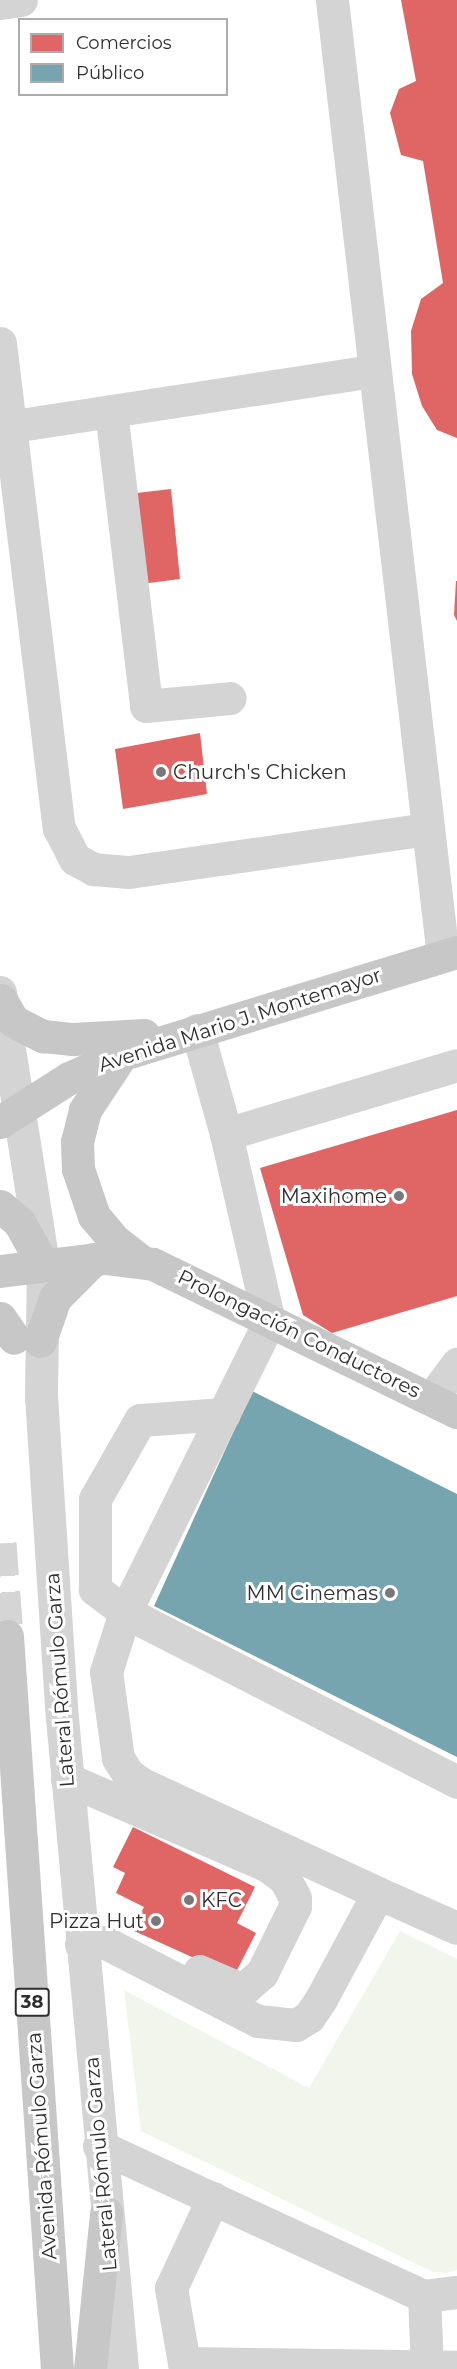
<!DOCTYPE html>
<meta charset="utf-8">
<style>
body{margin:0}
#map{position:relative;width:457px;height:2369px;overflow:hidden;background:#fff;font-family:Montserrat,sans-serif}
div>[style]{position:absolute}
.green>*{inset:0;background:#f2f5ec}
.shops>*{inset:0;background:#e06666}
.public>*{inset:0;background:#76a5af}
.major-tunnel>*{height:33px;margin-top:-16.5px;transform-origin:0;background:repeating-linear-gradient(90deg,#d5d5d5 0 33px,transparent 0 49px)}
.minor>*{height:33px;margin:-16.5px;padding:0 16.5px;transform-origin:16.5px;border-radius:16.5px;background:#d4d4d4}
.major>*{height:33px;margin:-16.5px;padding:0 16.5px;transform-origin:16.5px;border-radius:16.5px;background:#c7c7c7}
.dots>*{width:16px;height:16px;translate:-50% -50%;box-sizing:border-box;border:3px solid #fff;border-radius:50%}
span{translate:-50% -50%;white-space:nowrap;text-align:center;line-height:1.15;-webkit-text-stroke:6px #fff;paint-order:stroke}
.shield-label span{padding:2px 4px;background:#fff;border:2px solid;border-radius:4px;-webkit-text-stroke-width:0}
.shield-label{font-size:18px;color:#2f2f2f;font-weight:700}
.poi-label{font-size:20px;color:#2f2f2f}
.left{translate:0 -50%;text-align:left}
.right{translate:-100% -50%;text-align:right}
.street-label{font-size:20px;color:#2f2f2f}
.legend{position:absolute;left:18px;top:18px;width:210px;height:78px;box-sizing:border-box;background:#fff;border:2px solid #acacac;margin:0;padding:8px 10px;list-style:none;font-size:18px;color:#2f2f2f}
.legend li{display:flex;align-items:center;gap:12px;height:30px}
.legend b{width:30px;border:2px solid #acacac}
</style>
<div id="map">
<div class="green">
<i style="clip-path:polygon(400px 1931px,457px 1959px,457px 2270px,445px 2273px,433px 2272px,141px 2131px,124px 1990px,309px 2088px)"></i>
</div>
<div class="shops">
<i style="clip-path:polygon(401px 0,457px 0,457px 438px,437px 430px,422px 406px,412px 374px,411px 331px,421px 299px,443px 283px,423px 161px,401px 155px,390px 113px,399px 89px,416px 81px)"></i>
<i style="clip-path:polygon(171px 489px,180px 579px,141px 584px,128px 494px)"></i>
<i style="clip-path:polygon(456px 581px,457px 581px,457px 621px,454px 615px)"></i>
<i style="clip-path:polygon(200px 733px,207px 794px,123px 809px,115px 749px)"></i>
<i style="clip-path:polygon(457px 1110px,457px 1296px,332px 1333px,303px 1315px,260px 1168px)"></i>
<i style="clip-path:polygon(133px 1827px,255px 1887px,237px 1923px,256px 1933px,234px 1976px,132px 1930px,144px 1907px,116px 1893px,125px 1873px,113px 1867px)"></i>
</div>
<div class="public">
<i style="clip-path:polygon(252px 1391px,457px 1494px,457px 1757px,154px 1606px)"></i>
</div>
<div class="major-tunnel">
<i style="left:0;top:1543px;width:93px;rotate:85.7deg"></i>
</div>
<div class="minor">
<i style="left:332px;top:0;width:962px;rotate:83.38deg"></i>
<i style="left:0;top:3px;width:21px;rotate:-8deg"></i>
<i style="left:0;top:343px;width:489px;rotate:83.1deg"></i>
<i style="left:59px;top:828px;width:35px;rotate:63deg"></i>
<i style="left:75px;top:859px;width:21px;rotate:29deg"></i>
<i style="left:93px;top:869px;width:36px;rotate:5deg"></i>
<i style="left:129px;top:872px;width:302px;rotate:-8.2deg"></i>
<i style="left:111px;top:411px;width:297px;rotate:83.2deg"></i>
<i style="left:146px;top:706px;width:84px;rotate:-5.4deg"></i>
<i style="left:0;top:428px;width:376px;rotate:-8.7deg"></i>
<i style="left:0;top:992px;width:276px;rotate:81deg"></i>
<i style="left:43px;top:1265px;width:131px;rotate:90.9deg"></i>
<i style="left:41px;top:1396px;width:323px;rotate:86.3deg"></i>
<i style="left:62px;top:1718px;width:654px;rotate:84.73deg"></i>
<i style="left:197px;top:1030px;width:108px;rotate:74.4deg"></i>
<i style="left:226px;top:1134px;width:193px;rotate:77.1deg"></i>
<i style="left:269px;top:1322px;width:324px;rotate:116.4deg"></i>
<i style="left:125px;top:1612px;width:373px;rotate:27.1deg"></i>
<i style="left:226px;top:1134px;width:241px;rotate:-16.6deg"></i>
<i style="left:431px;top:1399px;width:44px;rotate:-53.4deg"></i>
<i style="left:67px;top:1779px;width:217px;rotate:23.4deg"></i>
<i style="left:266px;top:1865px;width:24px;rotate:36deg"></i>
<i style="left:285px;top:1879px;width:21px;rotate:62deg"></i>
<i style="left:295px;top:1898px;width:8px;rotate:90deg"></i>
<i style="left:295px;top:1906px;width:75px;rotate:116.2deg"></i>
<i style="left:262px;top:1973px;width:21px;rotate:139deg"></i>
<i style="left:246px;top:1987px;width:10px;rotate:180deg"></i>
<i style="left:236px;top:1987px;width:40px;rotate:-156.6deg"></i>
<i style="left:378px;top:1893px;width:86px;rotate:23.9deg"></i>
<i style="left:81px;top:1944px;width:23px;rotate:-5deg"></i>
<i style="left:104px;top:1942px;width:173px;rotate:27.2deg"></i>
<i style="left:258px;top:2021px;width:38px;rotate:6deg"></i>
<i style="left:296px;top:2025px;width:15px;rotate:-32deg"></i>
<i style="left:309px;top:2017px;width:22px;rotate:-56deg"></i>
<i style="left:321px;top:1999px;width:120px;rotate:-61.7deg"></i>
<i style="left:378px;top:1893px;width:260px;rotate:-155.2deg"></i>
<i style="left:142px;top:1784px;width:17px;rotate:-144deg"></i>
<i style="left:128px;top:1774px;width:19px;rotate:-122deg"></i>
<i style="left:118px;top:1758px;width:87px;rotate:-97.9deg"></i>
<i style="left:106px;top:1672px;width:63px;rotate:-72.4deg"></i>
<i style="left:125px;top:1612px;width:38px;rotate:-143deg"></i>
<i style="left:95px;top:1589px;width:90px;rotate:-90deg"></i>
<i style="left:95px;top:1499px;width:91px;rotate:-60.3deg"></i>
<i style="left:140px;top:1420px;width:84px;rotate:-4.1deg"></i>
<i style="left:99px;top:2146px;width:358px;rotate:24.8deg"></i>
<i style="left:424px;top:2296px;width:33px;rotate:-7deg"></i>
<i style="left:213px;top:2198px;width:99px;rotate:115deg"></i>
<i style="left:171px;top:2288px;width:76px;rotate:80.2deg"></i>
<i style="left:184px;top:2363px;width:273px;rotate:0.8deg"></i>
<i style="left:424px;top:2296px;width:71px;rotate:87.6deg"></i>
</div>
<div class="major">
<i style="left:1px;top:1000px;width:24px;rotate:60deg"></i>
<i style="left:13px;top:1021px;width:34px;rotate:27deg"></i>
<i style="left:43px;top:1036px;width:30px;rotate:6deg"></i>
<i style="left:73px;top:1039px;width:71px;rotate:-3.2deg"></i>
<i style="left:120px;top:1057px;width:64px;rotate:123.4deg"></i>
<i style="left:85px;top:1110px;width:32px;rotate:104deg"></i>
<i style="left:77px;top:1141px;width:28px;rotate:88deg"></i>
<i style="left:78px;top:1169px;width:50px;rotate:71.2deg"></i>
<i style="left:94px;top:1216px;width:31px;rotate:50deg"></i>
<i style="left:114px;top:1240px;width:33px;rotate:38deg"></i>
<i style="left:0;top:1122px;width:82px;rotate:-32.5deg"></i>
<i style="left:69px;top:1078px;width:59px;rotate:-24deg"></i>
<i style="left:123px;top:1054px;width:349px;rotate:-17deg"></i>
<i style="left:0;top:1206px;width:25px;rotate:40deg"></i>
<i style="left:19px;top:1222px;width:49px;rotate:60.8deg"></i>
<i style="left:0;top:1271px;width:106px;rotate:-7.1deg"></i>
<i style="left:105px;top:1258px;width:48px;rotate:7.1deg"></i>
<i style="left:153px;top:1264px;width:338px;rotate:26deg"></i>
<i style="left:0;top:1318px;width:24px;rotate:55deg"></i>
<i style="left:40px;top:1341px;width:46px;rotate:-70.8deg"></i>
<i style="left:55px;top:1298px;width:55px;rotate:-45deg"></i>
<i style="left:7px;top:1636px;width:735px;rotate:86.1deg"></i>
<i style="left:90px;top:2369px;width:157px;rotate:-84.1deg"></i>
</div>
<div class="dots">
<i style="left:161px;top:772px;background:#787878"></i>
<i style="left:399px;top:1196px;background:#787878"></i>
<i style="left:390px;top:1593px;background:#787878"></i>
<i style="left:189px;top:1900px;background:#787878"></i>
<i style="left:156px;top:1921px;background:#787878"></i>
</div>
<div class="shield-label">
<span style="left:32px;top:2002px">38</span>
</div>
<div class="poi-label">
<span class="left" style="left:173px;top:772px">Church's Chicken</span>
<span class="right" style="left:387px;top:1196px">Maxihome</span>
<span class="right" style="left:378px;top:1593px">MM Cinemas</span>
<span class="left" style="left:201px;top:1900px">KFC</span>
<span class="right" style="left:144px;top:1921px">Pizza Hut</span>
</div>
<div class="street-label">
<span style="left:240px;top:1020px;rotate:-18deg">Avenida Mario J. Montemayor</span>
<span style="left:299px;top:1334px;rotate:26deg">Prolongación Conductores</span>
<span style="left:60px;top:1680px;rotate:-94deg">Lateral Rómulo Garza</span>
<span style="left:42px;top:2146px;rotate:-94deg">Avenida Rómulo Garza</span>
<span style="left:101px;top:2164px;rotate:-95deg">Lateral Rómulo Garza</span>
</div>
<ul class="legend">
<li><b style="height:16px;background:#e06666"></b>Comercios</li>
<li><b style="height:16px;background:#76a5af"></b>Público</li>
</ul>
</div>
